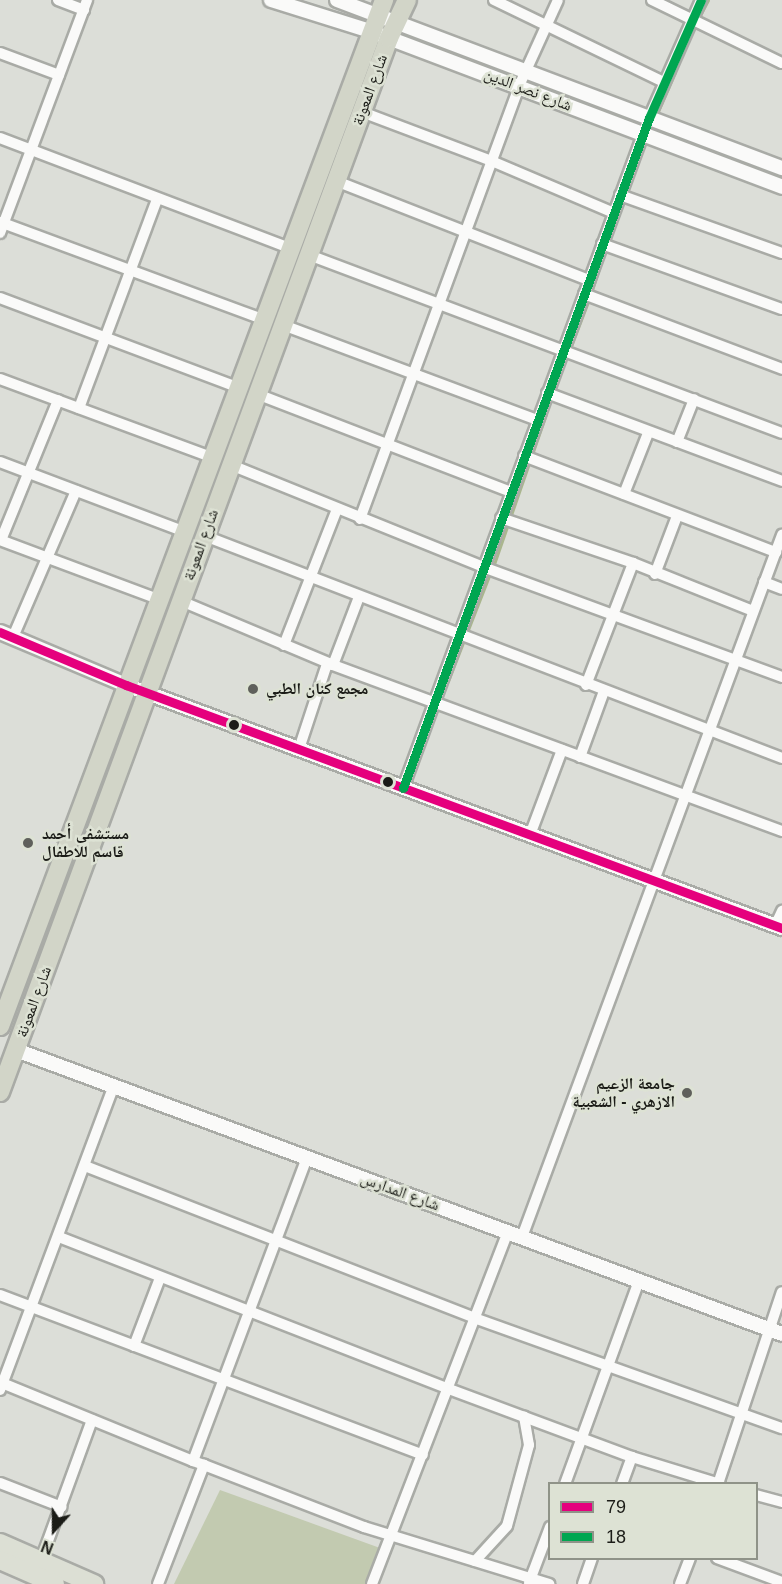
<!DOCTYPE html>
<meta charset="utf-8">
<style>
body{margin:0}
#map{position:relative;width:782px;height:1584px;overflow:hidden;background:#dcded8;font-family:Arial,"Noto Naskh Arabic",sans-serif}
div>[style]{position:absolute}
.green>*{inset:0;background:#c2cab0}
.stream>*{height:3px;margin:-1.5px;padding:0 1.5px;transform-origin:1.5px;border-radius:1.5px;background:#aab68e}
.roads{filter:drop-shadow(2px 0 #a9aba6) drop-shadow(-2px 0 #a9aba6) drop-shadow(0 2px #a9aba6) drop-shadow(0 -2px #a9aba6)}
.minor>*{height:10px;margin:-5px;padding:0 5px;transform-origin:5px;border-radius:5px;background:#fafaf9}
.tertiary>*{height:14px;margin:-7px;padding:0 7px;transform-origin:7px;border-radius:7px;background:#fafaf9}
.primary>*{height:18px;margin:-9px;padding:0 9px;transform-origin:9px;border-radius:9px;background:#dcdfd4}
.trunk>*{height:18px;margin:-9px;padding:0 9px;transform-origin:9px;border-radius:9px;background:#d2d5c8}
.bus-1>*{height:9px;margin:-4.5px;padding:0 4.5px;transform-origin:4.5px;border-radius:4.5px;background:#e5007d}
.bus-2>*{height:9px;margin:-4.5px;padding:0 4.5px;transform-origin:4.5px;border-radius:4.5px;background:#00a651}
.dots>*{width:16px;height:16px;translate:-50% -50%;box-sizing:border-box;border:3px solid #dde2d4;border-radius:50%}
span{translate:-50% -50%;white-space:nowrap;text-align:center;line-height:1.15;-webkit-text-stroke:5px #dde2d4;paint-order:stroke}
.street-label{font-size:16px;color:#1b1c17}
.poi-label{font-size:16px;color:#1b1c17;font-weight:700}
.left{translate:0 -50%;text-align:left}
.right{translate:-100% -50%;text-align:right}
.legend{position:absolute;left:548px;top:1482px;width:210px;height:78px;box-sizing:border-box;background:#dde2d4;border:2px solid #8f9388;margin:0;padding:8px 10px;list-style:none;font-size:18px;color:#1b1c17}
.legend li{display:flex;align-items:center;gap:12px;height:30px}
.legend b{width:30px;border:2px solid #8f9388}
.north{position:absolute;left:24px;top:1500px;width:60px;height:60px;-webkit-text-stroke:4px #dde2d4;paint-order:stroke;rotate:201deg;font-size:16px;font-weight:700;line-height:24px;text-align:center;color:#1b1c17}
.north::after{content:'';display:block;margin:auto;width:21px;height:27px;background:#1b1c17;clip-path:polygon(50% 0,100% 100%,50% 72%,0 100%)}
</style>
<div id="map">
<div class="green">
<i style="clip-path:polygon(220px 1490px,380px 1548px,366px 1584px,174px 1584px)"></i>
</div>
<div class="stream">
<i style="left:699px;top:17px;width:19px;rotate:-62deg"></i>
<i style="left:656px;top:116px;width:48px;rotate:-66.6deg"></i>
<i style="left:591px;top:293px;width:26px;rotate:-72deg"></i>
<i style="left:571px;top:346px;width:50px;rotate:-69deg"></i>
<i style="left:493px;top:567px;width:162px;rotate:-70.9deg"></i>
<i style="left:448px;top:681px;width:116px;rotate:-68.7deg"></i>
</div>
<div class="roads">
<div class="minor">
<i style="left:58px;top:0;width:28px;rotate:21deg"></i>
<i style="left:494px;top:0;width:189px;rotate:25.8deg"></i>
<i style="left:652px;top:0;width:144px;rotate:25.9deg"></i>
<i style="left:0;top:53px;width:63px;rotate:20.4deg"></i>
<i style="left:362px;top:112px;width:141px;rotate:20.7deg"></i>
<i style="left:494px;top:162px;width:130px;rotate:23deg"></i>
<i style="left:0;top:138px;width:309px;rotate:20.8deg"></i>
<i style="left:336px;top:181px;width:272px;rotate:21.4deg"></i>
<i style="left:620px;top:195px;width:172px;rotate:19.7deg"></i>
<i style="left:0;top:222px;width:279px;rotate:20.3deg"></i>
<i style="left:0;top:233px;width:249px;rotate:-69.5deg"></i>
<i style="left:602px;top:244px;width:191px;rotate:19.9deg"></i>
<i style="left:309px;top:255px;width:505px;rotate:20.62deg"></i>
<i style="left:584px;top:294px;width:212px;rotate:20.7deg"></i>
<i style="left:0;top:298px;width:253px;rotate:20.6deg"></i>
<i style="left:283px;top:325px;width:271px;rotate:20.5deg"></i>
<i style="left:0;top:379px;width:225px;rotate:20.3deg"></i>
<i style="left:547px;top:393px;width:251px;rotate:20.5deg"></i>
<i style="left:257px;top:394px;width:272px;rotate:21.1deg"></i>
<i style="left:79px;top:408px;width:223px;rotate:-69.5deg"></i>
<i style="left:677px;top:442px;width:46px;rotate:-68.4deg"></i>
<i style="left:524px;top:456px;width:270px;rotate:20.9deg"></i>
<i style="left:0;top:462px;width:196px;rotate:20.7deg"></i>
<i style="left:231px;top:465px;width:272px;rotate:22deg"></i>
<i style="left:483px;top:567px;width:319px;rotate:20.2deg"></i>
<i style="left:624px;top:494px;width:66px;rotate:-68.5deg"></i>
<i style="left:501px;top:518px;width:139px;rotate:18.8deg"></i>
<i style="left:633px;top:563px;width:129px;rotate:21.8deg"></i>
<i style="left:360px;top:519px;width:461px;rotate:-69.8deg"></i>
<i style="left:519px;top:86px;width:94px;rotate:-65.6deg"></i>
<i style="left:205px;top:536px;width:618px;rotate:21.04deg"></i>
<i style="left:0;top:540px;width:169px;rotate:20.5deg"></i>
<i style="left:1px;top:540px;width:151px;rotate:-67.8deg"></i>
<i style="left:655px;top:574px;width:62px;rotate:-69.2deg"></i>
<i style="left:764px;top:582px;width:19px;rotate:21deg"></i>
<i style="left:181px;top:601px;width:165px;rotate:22.8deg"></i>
<i style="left:333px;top:665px;width:479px;rotate:20.3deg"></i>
<i style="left:13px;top:637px;width:159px;rotate:-66.7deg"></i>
<i style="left:284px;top:645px;width:146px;rotate:-68.7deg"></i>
<i style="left:586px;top:685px;width:131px;rotate:-68.9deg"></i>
<i style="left:299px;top:749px;width:89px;rotate:-71.8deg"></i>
<i style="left:327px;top:664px;width:6px;rotate:9deg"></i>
<i style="left:333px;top:665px;width:73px;rotate:-69.1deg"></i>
<i style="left:580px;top:757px;width:70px;rotate:-70deg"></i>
<i style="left:403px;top:788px;width:714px;rotate:-69.84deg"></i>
<i style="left:649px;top:118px;width:129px;rotate:-66.2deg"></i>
<i style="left:530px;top:835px;width:91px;rotate:-69.4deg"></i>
<i style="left:775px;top:926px;width:17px;rotate:-65deg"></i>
<i style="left:85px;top:1166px;width:421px;rotate:21.3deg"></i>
<i style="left:477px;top:1319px;width:324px;rotate:19.7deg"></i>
<i style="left:59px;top:1237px;width:419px;rotate:21.3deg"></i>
<i style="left:449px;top:1389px;width:195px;rotate:20.4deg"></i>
<i style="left:632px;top:1457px;width:92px;rotate:17.1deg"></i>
<i style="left:522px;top:1237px;width:749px;rotate:-69.68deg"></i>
<i style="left:0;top:1295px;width:452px;rotate:20.7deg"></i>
<i style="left:134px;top:1346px;width:73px;rotate:-69.1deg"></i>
<i style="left:2px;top:1383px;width:206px;rotate:22.2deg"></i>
<i style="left:0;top:1390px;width:326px;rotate:-69.5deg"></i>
<i style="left:204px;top:1465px;width:172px;rotate:21.2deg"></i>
<i style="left:364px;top:1527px;width:194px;rotate:17.1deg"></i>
<i style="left:0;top:1483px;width:66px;rotate:21.2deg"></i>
<i style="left:565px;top:1484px;width:214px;rotate:-70deg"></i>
<i style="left:622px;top:1484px;width:29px;rotate:-70deg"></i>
<i style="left:718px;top:1484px;width:202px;rotate:-71.6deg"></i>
<i style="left:756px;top:1495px;width:27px;rotate:15deg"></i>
<i style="left:717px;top:1558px;width:69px;rotate:20.3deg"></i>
<i style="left:41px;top:1560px;width:149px;rotate:-70deg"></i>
<i style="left:475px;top:1561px;width:47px;rotate:-47.6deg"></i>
<i style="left:507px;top:1526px;width:84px;rotate:-74.8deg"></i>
<i style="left:529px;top:1445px;width:29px;rotate:-100deg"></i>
<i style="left:529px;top:1583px;width:60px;rotate:-69.4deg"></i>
<i style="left:158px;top:1584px;width:128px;rotate:-68.9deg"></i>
<i style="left:204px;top:1465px;width:12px;rotate:-160deg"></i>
<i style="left:193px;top:1461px;width:325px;rotate:-69.4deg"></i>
<i style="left:372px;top:1584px;width:377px;rotate:-68.9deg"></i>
<i style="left:583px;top:1584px;width:28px;rotate:-71deg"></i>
<i style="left:680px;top:1584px;width:28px;rotate:-69deg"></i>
</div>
<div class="tertiary">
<i style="left:271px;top:0;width:104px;rotate:17.4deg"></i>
<i style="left:370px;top:31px;width:441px;rotate:20.7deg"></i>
<i style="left:337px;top:0;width:476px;rotate:20.7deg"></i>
<i style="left:0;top:632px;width:137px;rotate:22.8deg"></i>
<i style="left:126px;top:685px;width:700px;rotate:20.33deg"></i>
<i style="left:16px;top:1050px;width:817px;rotate:20.34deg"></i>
</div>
<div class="primary">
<i style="left:0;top:1543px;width:103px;rotate:23.6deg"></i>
<i style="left:0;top:1560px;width:60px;rotate:23.6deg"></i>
</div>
<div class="trunk">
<i style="left:0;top:1026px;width:1096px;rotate:-69.48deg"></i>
<i style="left:0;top:1092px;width:1123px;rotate:-69.74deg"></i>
<i style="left:389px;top:38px;width:42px;rotate:-64.7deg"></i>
</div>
</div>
<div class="bus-1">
<i style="left:0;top:632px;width:137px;rotate:22.8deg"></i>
<i style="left:126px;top:685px;width:700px;rotate:20.33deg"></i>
</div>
<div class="bus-2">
<i style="left:403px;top:788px;width:714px;rotate:-69.84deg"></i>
<i style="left:649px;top:118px;width:129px;rotate:-66.2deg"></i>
</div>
<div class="dots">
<i style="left:253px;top:689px;background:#5f605b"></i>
<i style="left:234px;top:725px;background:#1b1c17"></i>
<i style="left:388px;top:782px;background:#1b1c17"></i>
<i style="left:28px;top:843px;background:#5f605b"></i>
<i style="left:687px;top:1093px;background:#5f605b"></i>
</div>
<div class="street-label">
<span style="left:370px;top:90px;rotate:-70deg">شارع المعونة</span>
<span style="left:528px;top:90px;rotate:21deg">شارع نصر الدين</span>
<span style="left:201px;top:545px;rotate:-70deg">شارع المعونة</span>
<span style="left:34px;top:1002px;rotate:-70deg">شارع المعونة</span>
<span style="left:400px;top:1192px;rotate:20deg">شارع المدارس</span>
</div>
<div class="poi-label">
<span class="left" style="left:266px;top:689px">مجمع كنان الطبي</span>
<span class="left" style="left:42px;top:843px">مستشفى أحمد<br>قاسم للاطفال</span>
<span class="right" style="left:675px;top:1093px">جامعة الزعيم<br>الازهري - الشعبية</span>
</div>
<ul class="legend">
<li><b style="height:8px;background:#e5007d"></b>79</li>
<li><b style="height:8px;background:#00a651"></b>18</li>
</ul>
<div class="north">N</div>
</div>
